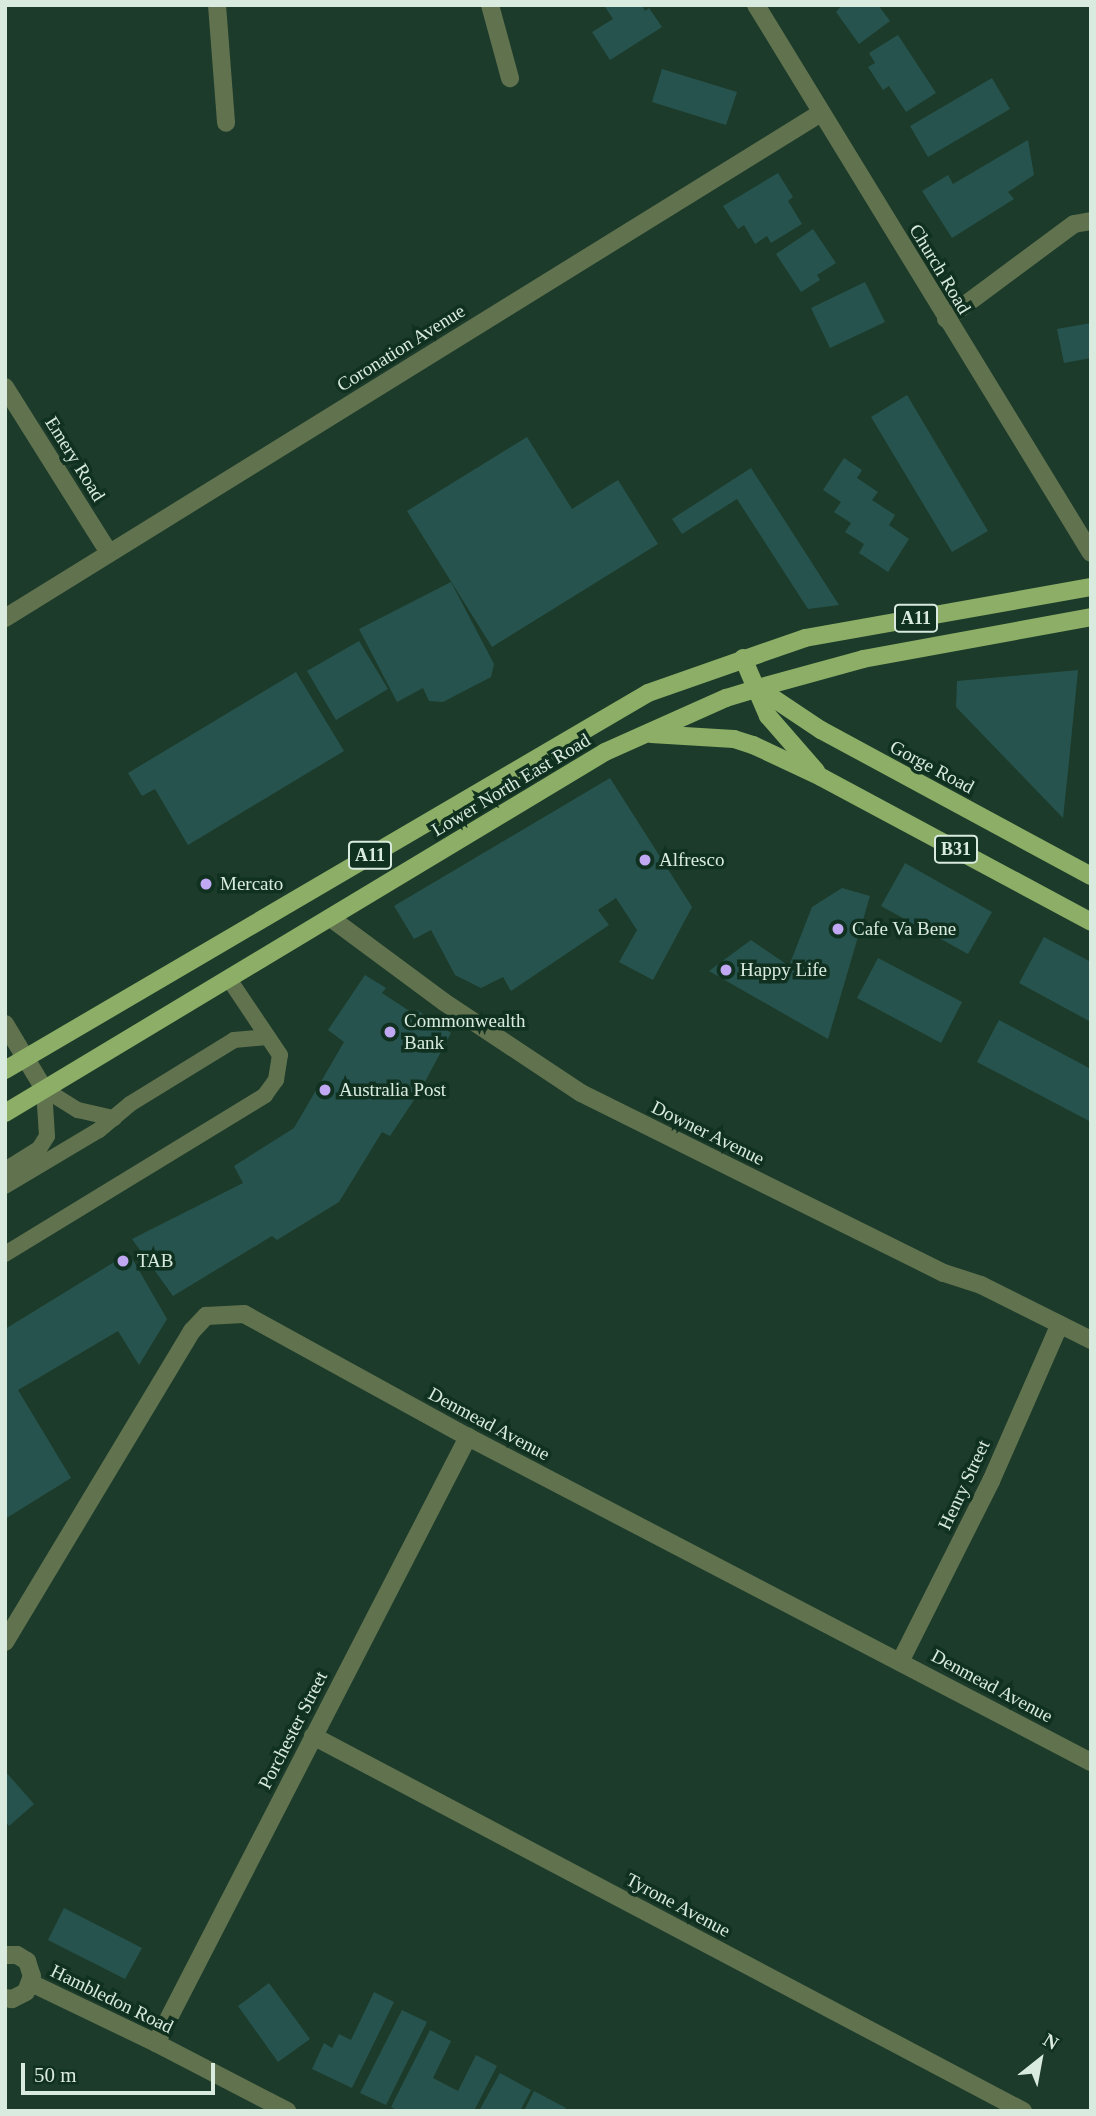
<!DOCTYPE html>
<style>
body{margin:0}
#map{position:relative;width:1096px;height:2116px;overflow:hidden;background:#1c3b2a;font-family:"Times New Roman",serif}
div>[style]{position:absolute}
.building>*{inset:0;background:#27534e}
.service>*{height:16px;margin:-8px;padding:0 8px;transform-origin:8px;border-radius:8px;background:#61724f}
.minor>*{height:18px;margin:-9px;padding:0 9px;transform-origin:9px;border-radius:9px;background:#61724f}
.primary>*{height:18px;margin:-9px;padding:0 9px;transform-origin:9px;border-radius:9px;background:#8cae66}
.dots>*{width:19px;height:19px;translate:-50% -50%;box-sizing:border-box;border:4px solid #113120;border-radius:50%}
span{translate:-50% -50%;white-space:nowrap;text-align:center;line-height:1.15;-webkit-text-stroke:7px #113120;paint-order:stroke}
.shield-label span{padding:2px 5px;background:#113120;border:2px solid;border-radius:5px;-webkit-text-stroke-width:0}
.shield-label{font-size:18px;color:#d9ebdf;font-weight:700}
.street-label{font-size:19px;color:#d9ebdf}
.poi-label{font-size:19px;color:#d9ebdf}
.left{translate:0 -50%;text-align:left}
.frame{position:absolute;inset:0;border:7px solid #d9ebdf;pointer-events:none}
.north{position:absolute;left:1005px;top:2025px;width:70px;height:70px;-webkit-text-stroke:5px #113120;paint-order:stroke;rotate:31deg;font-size:19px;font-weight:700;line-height:28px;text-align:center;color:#d9ebdf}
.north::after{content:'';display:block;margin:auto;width:24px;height:32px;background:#d9ebdf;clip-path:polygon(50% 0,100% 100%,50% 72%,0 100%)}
.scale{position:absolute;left:21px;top:2063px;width:194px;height:32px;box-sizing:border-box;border:4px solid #d9ebdf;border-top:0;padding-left:9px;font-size:21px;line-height:24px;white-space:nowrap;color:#d9ebdf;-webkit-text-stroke:5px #113120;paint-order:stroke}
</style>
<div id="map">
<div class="building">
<i style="clip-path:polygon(604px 5px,642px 5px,645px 11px,649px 8px,662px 27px,610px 60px,592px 32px,613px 19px)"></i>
<i style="clip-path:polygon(842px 5px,878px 5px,890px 21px,859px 44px,836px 12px)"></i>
<i style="clip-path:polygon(898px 35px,936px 93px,906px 112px,889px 86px,883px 90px,868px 67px,875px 63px,869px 53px)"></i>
<i style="clip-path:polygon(662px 69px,737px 92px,726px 125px,652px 102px)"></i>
<i style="clip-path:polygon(992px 78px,1010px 109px,928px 157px,910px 126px)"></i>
<i style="clip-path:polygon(1028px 140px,1034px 175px,1008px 192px,1014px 199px,952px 238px,922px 191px,948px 175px,953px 184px)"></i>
<i style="clip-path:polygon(778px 173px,793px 197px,788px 201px,802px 224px,771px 243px,767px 236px,755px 244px,744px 225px,738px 229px,723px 206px)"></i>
<i style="clip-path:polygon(813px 229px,836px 263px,817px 275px,820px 280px,801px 292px,776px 254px)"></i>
<i style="clip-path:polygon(865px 282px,885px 322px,830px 348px,811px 308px)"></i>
<i style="clip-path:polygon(1091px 323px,1091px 358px,1064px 363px,1057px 329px)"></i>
<i style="clip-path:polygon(907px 395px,988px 531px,952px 552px,871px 417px)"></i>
<i style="clip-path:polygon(527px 437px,572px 509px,618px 480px,658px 544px,492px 647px,407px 511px)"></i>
<i style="clip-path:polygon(844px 458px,862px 470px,857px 478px,878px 492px,872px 500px,895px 515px,889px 525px,909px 539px,888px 572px,859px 553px,864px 544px,845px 532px,851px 523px,834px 512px,841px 502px,823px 490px)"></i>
<i style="clip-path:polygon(751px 468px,839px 605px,808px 609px,737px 499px,682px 534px,672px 519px)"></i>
<i style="clip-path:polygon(451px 582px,494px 664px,491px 677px,443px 702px,429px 701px,423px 688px,397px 702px,359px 629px)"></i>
<i style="clip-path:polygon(359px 641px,388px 689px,336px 720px,307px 671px)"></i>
<i style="clip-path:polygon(1078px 670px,1068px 771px,1063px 818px,956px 707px,957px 681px)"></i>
<i style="clip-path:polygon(296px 672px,344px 751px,188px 845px,155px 789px,142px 796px,128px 773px)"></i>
<i style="clip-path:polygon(610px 778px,692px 907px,653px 980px,619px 962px,637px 930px,616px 898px,598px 910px,609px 925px,511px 991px,503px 977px,481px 988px,455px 975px,431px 930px,414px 939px,394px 906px)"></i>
<i style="clip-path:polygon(905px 863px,992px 912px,968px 954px,881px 906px)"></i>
<i style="clip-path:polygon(842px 888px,870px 896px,828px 1039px,709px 971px,751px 940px,789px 966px,812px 907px)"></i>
<i style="clip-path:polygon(1044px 937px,1091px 962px,1091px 1022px,1019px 983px)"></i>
<i style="clip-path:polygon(878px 958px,962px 1002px,941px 1043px,857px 998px)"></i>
<i style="clip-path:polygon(365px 975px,386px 988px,382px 993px,414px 1014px,417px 1010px,451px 1033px,420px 1091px,390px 1136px,382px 1132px,339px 1202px,277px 1240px,272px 1236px,173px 1296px,132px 1239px,243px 1183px,234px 1166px,294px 1128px,344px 1042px,328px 1030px)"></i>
<i style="clip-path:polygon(999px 1020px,1091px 1069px,1091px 1122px,977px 1062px)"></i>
<i style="clip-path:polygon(129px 1253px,167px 1319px,139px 1365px,118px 1331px,18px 1390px,71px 1478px,5px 1519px,5px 1329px)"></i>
<i style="clip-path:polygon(5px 1771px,34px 1804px,9px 1826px,5px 1821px)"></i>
<i style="clip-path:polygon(64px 1908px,142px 1948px,125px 1979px,48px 1940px)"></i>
<i style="clip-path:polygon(269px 1983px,310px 2039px,278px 2062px,238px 2006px)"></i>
<i style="clip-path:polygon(374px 1992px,394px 2002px,352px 2088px,312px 2069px,324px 2043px,332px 2048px,339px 2034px,351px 2040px)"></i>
<i style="clip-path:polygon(402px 2010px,427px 2022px,386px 2105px,360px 2093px)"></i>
<i style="clip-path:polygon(430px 2030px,451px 2041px,433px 2078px,458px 2091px,476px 2055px,497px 2066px,474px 2111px,398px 2111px,391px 2107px)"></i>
<i style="clip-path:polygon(500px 2073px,531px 2090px,520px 2111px,479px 2111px)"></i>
<i style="clip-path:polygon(534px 2091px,566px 2108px,564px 2111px,524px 2111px)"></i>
</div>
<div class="service">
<i style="left:44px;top:1089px;width:40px;rotate:32deg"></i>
<i style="left:78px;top:1110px;width:37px;rotate:13deg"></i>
<i style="left:5px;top:1170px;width:40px;rotate:-32deg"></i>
<i style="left:39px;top:1149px;width:15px;rotate:-58deg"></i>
<i style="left:47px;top:1136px;width:47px;rotate:-93.7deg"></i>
<i style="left:5px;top:1186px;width:109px;rotate:-30.8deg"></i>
<i style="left:99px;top:1130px;width:40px;rotate:-40deg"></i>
<i style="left:130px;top:1104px;width:122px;rotate:-31.6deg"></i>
<i style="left:234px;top:1040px;width:34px;rotate:-5deg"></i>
<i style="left:5px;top:1254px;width:305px;rotate:-31.4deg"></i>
<i style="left:265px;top:1095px;width:19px;rotate:-54deg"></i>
<i style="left:276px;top:1080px;width:25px;rotate:-81deg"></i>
<i style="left:280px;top:1055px;width:92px;rotate:-123.9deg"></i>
</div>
<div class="minor">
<i style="left:217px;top:5px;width:118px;rotate:85.6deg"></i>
<i style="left:490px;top:5px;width:76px;rotate:74.7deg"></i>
<i style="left:756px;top:5px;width:642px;rotate:58.56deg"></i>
<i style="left:946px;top:319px;width:159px;rotate:-36.6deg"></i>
<i style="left:1074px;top:224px;width:17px;rotate:-10deg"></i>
<i style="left:5px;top:387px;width:196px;rotate:57.9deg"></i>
<i style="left:5px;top:618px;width:957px;rotate:-31.76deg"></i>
<i style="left:332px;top:919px;width:139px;rotate:36.5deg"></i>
<i style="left:444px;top:1002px;width:164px;rotate:33.6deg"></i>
<i style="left:581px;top:1093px;width:405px;rotate:26.4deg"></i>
<i style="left:944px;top:1273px;width:39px;rotate:18deg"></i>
<i style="left:981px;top:1285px;width:123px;rotate:26.6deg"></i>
<i style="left:5px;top:1024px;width:76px;rotate:59deg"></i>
<i style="left:5px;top:1642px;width:363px;rotate:-59deg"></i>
<i style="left:192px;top:1331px;width:21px;rotate:-47deg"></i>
<i style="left:206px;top:1316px;width:38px;rotate:-3deg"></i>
<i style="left:244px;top:1314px;width:256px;rotate:28.8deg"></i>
<i style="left:468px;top:1437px;width:703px;rotate:27.55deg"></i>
<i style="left:900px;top:1662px;width:203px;rotate:-63.3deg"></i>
<i style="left:991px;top:1481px;width:171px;rotate:-66.3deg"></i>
<i style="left:313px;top:1736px;width:803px;rotate:27.84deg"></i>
<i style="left:5px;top:1955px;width:12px"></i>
<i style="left:17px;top:1955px;width:12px;rotate:31deg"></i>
<i style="left:27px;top:1961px;width:16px;rotate:72deg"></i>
<i style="left:32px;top:1976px;width:17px;rotate:111deg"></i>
<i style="left:26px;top:1992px;width:16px;rotate:153deg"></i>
<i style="left:12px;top:1999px;width:7px;rotate:-172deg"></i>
<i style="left:31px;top:1983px;width:139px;rotate:25.6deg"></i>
<i style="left:156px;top:2043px;width:148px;rotate:27.4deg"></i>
<i style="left:156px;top:2043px;width:682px;rotate:-62.76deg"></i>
</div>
<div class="primary">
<i style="left:743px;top:658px;width:63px;rotate:66.7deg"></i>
<i style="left:768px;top:716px;width:73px;rotate:48.9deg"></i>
<i style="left:758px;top:688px;width:76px;rotate:33.7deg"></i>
<i style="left:821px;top:730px;width:307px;rotate:28.4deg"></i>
<i style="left:651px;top:734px;width:83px;rotate:3.4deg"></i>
<i style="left:734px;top:739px;width:20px;rotate:18deg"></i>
<i style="left:753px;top:745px;width:75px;rotate:25.2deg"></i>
<i style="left:821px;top:777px;width:306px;rotate:28.2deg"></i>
<i style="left:5px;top:1070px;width:745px;rotate:-30.38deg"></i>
<i style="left:648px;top:693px;width:166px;rotate:-19.3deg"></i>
<i style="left:805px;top:638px;width:291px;rotate:-10.1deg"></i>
<i style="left:5px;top:1113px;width:700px;rotate:-31.03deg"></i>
<i style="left:605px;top:752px;width:133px;rotate:-24.1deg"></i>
<i style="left:726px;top:698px;width:34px;rotate:-17deg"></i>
<i style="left:758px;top:688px;width:109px;rotate:-15.4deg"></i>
<i style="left:863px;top:659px;width:232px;rotate:-10.4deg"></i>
</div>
<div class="dots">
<i style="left:645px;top:860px;background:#c0a8f3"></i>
<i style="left:206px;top:884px;background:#c0a8f3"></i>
<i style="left:838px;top:929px;background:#c0a8f3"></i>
<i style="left:726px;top:970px;background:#c0a8f3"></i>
<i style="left:390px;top:1032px;background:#c0a8f3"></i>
<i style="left:325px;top:1090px;background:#c0a8f3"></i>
<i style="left:123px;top:1261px;background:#c0a8f3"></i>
</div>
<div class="shield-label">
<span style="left:916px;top:618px">A11</span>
<span style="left:956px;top:849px">B31</span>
<span style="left:370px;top:855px">A11</span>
</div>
<div class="street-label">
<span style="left:940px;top:269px;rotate:59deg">Church Road</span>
<span style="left:401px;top:348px;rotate:-32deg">Coronation Avenue</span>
<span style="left:75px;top:459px;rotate:58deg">Emery Road</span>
<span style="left:932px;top:767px;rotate:28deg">Gorge Road</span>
<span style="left:511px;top:785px;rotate:-31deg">Lower North East Road</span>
<span style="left:708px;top:1133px;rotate:26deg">Downer Avenue</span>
<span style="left:489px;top:1424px;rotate:28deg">Denmead Avenue</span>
<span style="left:964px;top:1485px;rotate:-65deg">Henry Street</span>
<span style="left:992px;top:1686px;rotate:28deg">Denmead Avenue</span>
<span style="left:293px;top:1730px;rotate:-63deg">Porchester Street</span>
<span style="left:678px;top:1905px;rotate:28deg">Tyrone Avenue</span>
<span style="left:112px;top:1999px;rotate:26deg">Hambledon Road</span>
</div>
<div class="poi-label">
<span class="left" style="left:659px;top:860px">Alfresco</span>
<span class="left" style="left:220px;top:884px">Mercato</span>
<span class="left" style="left:852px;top:929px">Cafe Va Bene</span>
<span class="left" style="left:740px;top:970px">Happy Life</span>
<span class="left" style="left:404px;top:1032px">Commonwealth<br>Bank</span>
<span class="left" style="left:339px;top:1090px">Australia Post</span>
<span class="left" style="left:137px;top:1261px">TAB</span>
</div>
<div class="frame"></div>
<div class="north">N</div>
<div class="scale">50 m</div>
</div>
